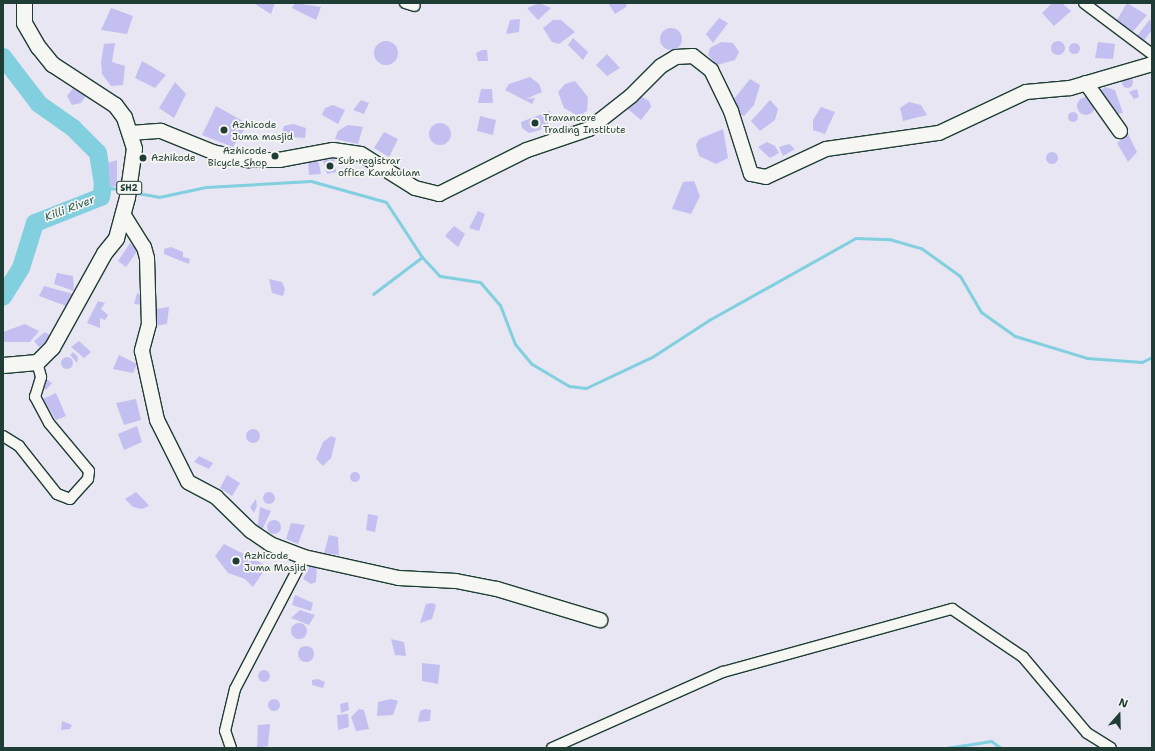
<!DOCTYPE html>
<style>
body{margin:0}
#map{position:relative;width:1155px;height:751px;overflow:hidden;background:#e7e6f2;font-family:"Shantell Sans",sans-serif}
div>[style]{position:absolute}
.stream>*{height:3px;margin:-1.5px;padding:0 1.5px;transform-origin:1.5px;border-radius:1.5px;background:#81cfdf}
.river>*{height:18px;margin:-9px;padding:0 9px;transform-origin:9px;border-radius:9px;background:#81cfdf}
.building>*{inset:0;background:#c3bff1}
.round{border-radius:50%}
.roads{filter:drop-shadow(1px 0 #1f3d34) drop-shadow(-1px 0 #1f3d34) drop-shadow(0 1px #1f3d34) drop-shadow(0 -1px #1f3d34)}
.street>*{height:10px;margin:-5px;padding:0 5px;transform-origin:5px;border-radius:5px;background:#f6f6f2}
.secondary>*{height:14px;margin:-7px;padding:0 7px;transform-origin:7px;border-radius:7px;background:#f6f6f2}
.primary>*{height:15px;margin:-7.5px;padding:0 7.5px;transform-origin:7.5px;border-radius:7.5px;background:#f6f6f2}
.dots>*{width:11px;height:11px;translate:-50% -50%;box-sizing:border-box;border:2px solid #f6f6f2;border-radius:50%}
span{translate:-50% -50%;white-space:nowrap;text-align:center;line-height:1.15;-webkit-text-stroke:3.5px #f6f6f2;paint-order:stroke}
.shield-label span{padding:1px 3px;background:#f6f6f2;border:1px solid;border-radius:3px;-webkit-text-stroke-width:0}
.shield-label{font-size:9px;color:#1f3d34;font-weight:700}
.poi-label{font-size:10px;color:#1f3d34}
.left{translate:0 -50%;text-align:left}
.right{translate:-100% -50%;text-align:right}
.water-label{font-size:11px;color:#335a56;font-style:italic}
.frame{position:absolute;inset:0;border:4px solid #1f3d34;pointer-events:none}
.north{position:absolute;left:1099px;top:695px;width:40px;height:40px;-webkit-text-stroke:3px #f6f6f2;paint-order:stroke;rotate:20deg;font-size:11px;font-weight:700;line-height:16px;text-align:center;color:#1f3d34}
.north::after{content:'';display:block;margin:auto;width:14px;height:18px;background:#1f3d34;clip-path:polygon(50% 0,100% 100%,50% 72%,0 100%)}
</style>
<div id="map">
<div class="stream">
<i style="left:102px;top:176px;width:14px;rotate:60deg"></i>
<i style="left:109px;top:188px;width:10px;rotate:6deg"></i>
<i style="left:137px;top:193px;width:22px;rotate:10deg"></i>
<i style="left:159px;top:197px;width:48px;rotate:-12deg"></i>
<i style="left:206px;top:187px;width:105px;rotate:-3.3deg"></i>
<i style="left:311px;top:181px;width:78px;rotate:15.6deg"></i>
<i style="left:386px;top:202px;width:66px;rotate:56.8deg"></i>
<i style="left:422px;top:257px;width:61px;rotate:142.9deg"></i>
<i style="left:422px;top:257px;width:26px;rotate:47deg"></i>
<i style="left:440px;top:276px;width:40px;rotate:8.5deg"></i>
<i style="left:480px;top:282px;width:30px;rotate:49deg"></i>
<i style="left:500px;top:305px;width:42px;rotate:69deg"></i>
<i style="left:515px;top:344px;width:26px;rotate:50deg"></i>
<i style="left:532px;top:364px;width:43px;rotate:30.7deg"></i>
<i style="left:569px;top:386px;width:17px;rotate:7deg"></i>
<i style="left:586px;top:388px;width:73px;rotate:-25.2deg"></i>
<i style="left:652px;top:357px;width:68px;rotate:-33deg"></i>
<i style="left:709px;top:320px;width:168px;rotate:-29.2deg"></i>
<i style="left:856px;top:238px;width:33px;rotate:2deg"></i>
<i style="left:889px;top:239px;width:33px;rotate:16deg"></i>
<i style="left:921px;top:248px;width:48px;rotate:35.7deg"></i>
<i style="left:960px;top:276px;width:42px;rotate:59.7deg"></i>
<i style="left:981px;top:312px;width:42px;rotate:35.2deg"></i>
<i style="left:1015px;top:336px;width:75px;rotate:17deg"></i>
<i style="left:1087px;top:358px;width:55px;rotate:4.2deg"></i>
<i style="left:1142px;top:362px;width:11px;rotate:-27deg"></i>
<i style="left:946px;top:748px;width:46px;rotate:-8.8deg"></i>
<i style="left:991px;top:741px;width:12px;rotate:35deg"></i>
</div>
<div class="river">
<i style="left:3px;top:57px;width:59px;rotate:52.5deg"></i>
<i style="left:39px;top:104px;width:42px;rotate:35.2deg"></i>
<i style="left:73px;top:128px;width:35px;rotate:45deg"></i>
<i style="left:98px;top:153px;width:32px;rotate:81deg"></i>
<i style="left:103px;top:185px;width:12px;rotate:99deg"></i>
<i style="left:101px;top:197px;width:71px;rotate:158.5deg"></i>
<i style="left:35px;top:223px;width:47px;rotate:107.3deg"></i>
<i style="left:21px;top:268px;width:34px;rotate:122deg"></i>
</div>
<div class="building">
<i style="clip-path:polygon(253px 3px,275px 3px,271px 14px)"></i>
<i style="clip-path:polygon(295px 3px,321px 7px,316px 20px,292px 8px)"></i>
<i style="clip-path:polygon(539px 3px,551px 8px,538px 20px,527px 8px)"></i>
<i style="clip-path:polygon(608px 3px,627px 3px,626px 7px,615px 14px)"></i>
<i style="clip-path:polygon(1052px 3px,1062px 3px,1071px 11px,1054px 26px,1042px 13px)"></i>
<i style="clip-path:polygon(1127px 3px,1147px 15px,1130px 35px,1117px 20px)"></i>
<i style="clip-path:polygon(111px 8px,133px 16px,127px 34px,101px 30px)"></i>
<i style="clip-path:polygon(719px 18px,728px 23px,713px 43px,706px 34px)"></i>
<i style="clip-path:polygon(520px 19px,519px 32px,506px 34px,510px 20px)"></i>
<i style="clip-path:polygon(1150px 19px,1152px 30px,1143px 42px,1137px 36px)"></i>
<i style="clip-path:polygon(553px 20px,561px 20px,575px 32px,559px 44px,552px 42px,543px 28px)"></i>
<i class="round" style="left:660px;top:28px;width:22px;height:22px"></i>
<i style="clip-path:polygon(573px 38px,588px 52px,583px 60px,568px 45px)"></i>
<i class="round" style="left:374px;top:41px;width:24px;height:24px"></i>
<i class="round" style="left:1051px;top:41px;width:14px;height:14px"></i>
<i style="clip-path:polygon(721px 42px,733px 43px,739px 52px,735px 60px,717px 65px,708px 55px,710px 48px)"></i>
<i style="clip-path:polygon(1098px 42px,1115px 44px,1113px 59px,1095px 58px)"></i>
<i class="round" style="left:1068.5px;top:42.5px;width:11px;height:11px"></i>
<i style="clip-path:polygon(115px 43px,112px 62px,125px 66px,123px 85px,111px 86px,102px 74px,101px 62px,104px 44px)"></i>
<i style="clip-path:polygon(482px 50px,487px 50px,488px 61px,478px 61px,476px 53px)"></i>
<i style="clip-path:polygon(607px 54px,620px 68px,607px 76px,596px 65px)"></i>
<i style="clip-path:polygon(142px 61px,166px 75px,155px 88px,135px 78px)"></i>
<i class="round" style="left:1121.5px;top:76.5px;width:11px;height:11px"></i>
<i style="clip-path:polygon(530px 77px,539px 84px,542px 92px,526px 99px,535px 98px,532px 104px,505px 90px,509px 84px)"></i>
<i style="clip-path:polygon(750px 79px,760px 85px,754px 105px,744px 116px,736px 113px,734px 99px)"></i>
<i style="clip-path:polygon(575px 81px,588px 97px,587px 111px,578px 116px,564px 108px,558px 92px,565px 84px)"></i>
<i style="clip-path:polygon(175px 82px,186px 94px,174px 118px,159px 108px)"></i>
<i style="clip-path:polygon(74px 87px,87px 94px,81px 103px,72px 105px,67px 96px)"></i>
<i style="clip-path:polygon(1105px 87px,1115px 90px,1123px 113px,1117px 114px,1098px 93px)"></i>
<i style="clip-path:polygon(481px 89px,492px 89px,493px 103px,478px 103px)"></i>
<i style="clip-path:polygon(1137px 89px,1139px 97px,1134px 99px,1129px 92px)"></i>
<i style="clip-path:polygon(637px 94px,649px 101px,651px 107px,641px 120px,628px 109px,627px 99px)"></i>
<i class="round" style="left:1077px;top:97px;width:18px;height:18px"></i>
<i style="clip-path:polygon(361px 100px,369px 103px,364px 114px,353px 110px)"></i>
<i style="clip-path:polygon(770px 100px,778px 109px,775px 120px,760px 131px,751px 121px)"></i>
<i style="clip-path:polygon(909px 102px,921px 105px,927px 115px,903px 121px,900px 108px)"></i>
<i style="clip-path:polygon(333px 105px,345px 110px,338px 124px,322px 115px,325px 108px)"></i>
<i style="clip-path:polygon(216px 106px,248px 124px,233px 147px,202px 135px)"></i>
<i style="clip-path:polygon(821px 107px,835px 112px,825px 134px,813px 130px,813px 120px)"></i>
<i style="clip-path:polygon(550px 111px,553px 119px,540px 130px,529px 133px,522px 128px,521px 122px)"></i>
<i class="round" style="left:1068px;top:112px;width:10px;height:10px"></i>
<i style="clip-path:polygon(480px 116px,496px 120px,493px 135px,477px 131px)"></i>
<i class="round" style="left:429px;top:123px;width:22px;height:22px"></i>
<i style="clip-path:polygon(293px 124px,306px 128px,305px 138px,281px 136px,284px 126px)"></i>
<i style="clip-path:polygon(348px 125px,363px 127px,358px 144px,335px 139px,338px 131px)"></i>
<i style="clip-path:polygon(723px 129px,728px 158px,716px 164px,699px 156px,696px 145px,699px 139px)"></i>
<i style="clip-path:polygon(384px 132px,398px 139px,389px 157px,374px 148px)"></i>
<i style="clip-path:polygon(1128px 134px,1137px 152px,1128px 162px,1117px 143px)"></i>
<i style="clip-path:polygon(767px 142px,775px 146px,779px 153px,770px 158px,758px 147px)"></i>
<i style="clip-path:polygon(789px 144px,795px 149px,783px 156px,779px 147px)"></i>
<i class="round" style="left:1046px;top:152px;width:12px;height:12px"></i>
<i style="clip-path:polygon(318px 159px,321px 174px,309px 175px,308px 162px)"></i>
<i style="clip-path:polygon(334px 159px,336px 172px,327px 174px,323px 160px)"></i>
<i style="clip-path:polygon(117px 160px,117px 186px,110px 187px,108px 163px)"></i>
<i style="clip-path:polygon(694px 181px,700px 196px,691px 214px,672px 209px,683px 182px)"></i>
<i style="clip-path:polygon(478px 211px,485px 214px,479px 231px,469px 228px)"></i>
<i style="clip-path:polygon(454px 226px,465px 234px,458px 247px,445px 236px)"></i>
<i style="clip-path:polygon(130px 243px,138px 250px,126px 267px,118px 261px)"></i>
<i style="clip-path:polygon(171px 247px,183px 252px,183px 257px,190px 259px,189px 264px,164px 254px,164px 249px)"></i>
<i style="clip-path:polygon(57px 273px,73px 276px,74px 291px,54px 284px)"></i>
<i style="clip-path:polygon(269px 279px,282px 282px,285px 289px,283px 296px,272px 293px)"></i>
<i style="clip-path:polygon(44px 286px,73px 294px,69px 307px,39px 296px)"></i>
<i style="clip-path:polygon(137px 293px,146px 296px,143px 305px,134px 304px)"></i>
<i style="clip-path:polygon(98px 301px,105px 303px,101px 309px,108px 315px,105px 320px,100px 318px,100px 328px,87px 323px)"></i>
<i style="clip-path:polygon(169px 307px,167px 324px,155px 326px,155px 309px)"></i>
<i style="clip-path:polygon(25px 324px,39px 331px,30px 342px,3px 342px,3px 332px)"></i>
<i style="clip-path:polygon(45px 332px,52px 337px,39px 347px,34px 341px)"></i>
<i style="clip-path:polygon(79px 341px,91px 352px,84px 358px,71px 347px)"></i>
<i style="clip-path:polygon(73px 352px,78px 357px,77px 363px,70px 355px)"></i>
<i style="clip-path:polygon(119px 355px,137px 364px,133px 373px,113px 369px)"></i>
<i class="round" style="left:61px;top:357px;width:12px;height:12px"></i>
<i style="clip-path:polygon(46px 379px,52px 383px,46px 390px,41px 386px)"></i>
<i style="clip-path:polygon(56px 393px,66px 416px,56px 420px,43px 399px)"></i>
<i style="clip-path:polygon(136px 399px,141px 420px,124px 425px,116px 403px)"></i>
<i style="clip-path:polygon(137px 426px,142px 442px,124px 450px,118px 434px)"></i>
<i class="round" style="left:246px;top:429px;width:14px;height:14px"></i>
<i style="clip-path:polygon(331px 436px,336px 438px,331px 458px,323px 466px,316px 459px,323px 442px)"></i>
<i style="clip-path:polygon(199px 456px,213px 463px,209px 469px,194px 462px)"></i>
<i class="round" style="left:350px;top:472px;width:10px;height:10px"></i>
<i style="clip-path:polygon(227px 475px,240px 483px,232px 496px,220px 488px)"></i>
<i style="clip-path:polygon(136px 492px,145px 501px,149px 506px,142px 509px,133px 507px,125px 499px)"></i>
<i class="round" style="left:263px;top:492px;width:12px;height:12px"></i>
<i style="clip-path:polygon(256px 499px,257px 506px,254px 513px,250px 507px)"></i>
<i style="clip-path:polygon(260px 507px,271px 511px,263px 528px,257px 531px)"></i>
<i style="clip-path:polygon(368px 514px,378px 516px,375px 532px,366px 530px)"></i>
<i class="round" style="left:267px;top:520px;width:14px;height:14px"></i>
<i style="clip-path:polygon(291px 523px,305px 525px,298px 544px,286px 539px)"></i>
<i style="clip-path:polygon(329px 535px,338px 537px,339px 555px,324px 553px)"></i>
<i style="clip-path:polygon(224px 544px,267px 566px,253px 587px,245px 579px,228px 573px,215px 556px)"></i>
<i style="clip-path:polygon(311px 564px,317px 566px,316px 582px,311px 584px,303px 579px)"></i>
<i style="clip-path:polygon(295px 595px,313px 603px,311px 611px,292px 605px)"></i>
<i style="clip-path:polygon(432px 603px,436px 605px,432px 619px,420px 623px,426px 604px)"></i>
<i style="clip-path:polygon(300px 610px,315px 615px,309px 625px,291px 618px)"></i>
<i class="round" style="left:291px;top:623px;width:16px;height:16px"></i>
<i style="clip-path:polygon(391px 639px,404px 642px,406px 656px,395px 655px)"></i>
<i class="round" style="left:298px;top:646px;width:16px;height:16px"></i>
<i style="clip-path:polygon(422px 663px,440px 665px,438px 684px,422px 681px)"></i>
<i class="round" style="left:258px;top:670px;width:12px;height:12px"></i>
<i style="clip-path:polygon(318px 679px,325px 682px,323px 688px,312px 685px,312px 680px)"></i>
<i class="round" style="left:268px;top:699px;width:12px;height:12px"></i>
<i style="clip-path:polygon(391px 699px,398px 701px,393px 715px,377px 716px,378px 702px)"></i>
<i style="clip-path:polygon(348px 702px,349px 710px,341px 713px,340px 704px)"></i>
<i style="clip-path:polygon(359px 709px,364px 710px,369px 729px,356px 731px,351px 717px)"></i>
<i style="clip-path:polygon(425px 709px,431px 710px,430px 721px,418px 722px,420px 711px)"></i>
<i style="clip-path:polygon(348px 714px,349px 727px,338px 730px,337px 715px)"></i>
<i style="clip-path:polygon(62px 721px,72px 725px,70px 729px,61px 730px)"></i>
<i style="clip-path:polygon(270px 724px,268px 746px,257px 748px,258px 725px)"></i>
</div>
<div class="roads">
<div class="street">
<i style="left:405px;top:3px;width:10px;rotate:17deg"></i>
<i style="left:1084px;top:3px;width:85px;rotate:36.9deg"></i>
<i style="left:3px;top:436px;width:19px;rotate:32deg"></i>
<i style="left:19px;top:446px;width:61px;rotate:51.6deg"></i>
<i style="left:57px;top:494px;width:14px;rotate:21deg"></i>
<i style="left:70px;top:499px;width:27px;rotate:-48deg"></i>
<i style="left:88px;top:479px;width:8px;rotate:-83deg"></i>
<i style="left:89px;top:471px;width:62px;rotate:-129.8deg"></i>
<i style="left:49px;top:423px;width:30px;rotate:-118deg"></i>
<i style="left:35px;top:397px;width:21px;rotate:-73deg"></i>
<i style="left:41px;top:377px;width:16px;rotate:-105deg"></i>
<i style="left:231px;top:748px;width:18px;rotate:-109deg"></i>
<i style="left:225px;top:731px;width:43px;rotate:-76.6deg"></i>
<i style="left:235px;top:689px;width:149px;rotate:-62.4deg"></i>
<i style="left:552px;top:748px;width:187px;rotate:-24deg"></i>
<i style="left:723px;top:672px;width:238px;rotate:-15.4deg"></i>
<i style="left:952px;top:609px;width:86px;rotate:34.1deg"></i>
<i style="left:1023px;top:657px;width:99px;rotate:49.9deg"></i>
<i style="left:1087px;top:733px;width:28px;rotate:32deg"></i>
</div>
<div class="secondary">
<i style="left:1086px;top:83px;width:59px;rotate:54.7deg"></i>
<i style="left:130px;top:133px;width:31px;rotate:-4deg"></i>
<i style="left:161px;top:131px;width:56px;rotate:22deg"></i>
<i style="left:213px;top:152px;width:37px;rotate:13deg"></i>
<i style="left:249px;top:160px;width:30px"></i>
<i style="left:279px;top:160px;width:55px;rotate:-10.5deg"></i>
<i style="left:333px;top:150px;width:28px;rotate:8deg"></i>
<i style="left:361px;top:154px;width:64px;rotate:32.2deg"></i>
<i style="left:415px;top:188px;width:25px;rotate:14deg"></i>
<i style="left:439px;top:194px;width:98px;rotate:-26.6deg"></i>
<i style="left:527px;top:150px;width:65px;rotate:-18.7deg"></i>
<i style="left:589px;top:129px;width:53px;rotate:-38.2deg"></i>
<i style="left:631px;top:96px;width:42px;rotate:-45deg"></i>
<i style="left:661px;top:66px;width:17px;rotate:-31deg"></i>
<i style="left:676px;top:57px;width:17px;rotate:-3deg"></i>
<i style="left:693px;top:56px;width:23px;rotate:38deg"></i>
<i style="left:711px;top:70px;width:46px;rotate:64deg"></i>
<i style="left:731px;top:111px;width:66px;rotate:72.4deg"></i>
<i style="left:751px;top:174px;width:15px;rotate:11deg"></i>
<i style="left:766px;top:177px;width:66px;rotate:-25deg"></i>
<i style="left:826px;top:149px;width:114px;rotate:-8.1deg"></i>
<i style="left:939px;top:133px;width:96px;rotate:-25.2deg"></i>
<i style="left:1026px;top:92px;width:44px;rotate:-5.2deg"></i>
<i style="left:1070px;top:88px;width:85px;rotate:-16.3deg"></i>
<i style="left:123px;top:214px;width:39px;rotate:58deg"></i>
<i style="left:144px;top:247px;width:11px;rotate:75deg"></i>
<i style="left:147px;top:258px;width:66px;rotate:88.3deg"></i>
<i style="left:149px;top:324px;width:28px;rotate:105deg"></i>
<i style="left:142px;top:351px;width:71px;rotate:77.7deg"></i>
<i style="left:157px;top:420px;width:69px;rotate:63.4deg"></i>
<i style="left:188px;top:482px;width:32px;rotate:28deg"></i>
<i style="left:216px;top:497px;width:49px;rotate:44.2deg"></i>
<i style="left:251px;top:531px;width:23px;rotate:34deg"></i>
<i style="left:270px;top:544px;width:36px;rotate:21deg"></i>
<i style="left:304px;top:557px;width:97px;rotate:12.5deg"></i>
<i style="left:399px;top:578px;width:57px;rotate:3deg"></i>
<i style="left:456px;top:581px;width:42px;rotate:11deg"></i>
<i style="left:497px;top:589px;width:108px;rotate:16.8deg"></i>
</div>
<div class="primary">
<i style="left:3px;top:365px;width:34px;rotate:-5deg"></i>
<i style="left:37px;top:362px;width:21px;rotate:-45deg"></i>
<i style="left:52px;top:347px;width:107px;rotate:-61deg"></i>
<i style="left:104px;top:253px;width:19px;rotate:-51deg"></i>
<i style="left:116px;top:238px;width:42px;rotate:-75deg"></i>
<i style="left:127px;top:197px;width:49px;rotate:-81.9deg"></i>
<i style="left:134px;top:148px;width:33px;rotate:-108deg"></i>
<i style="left:124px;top:117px;width:15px;rotate:-127deg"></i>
<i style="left:115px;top:105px;width:75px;rotate:-146.9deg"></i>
<i style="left:52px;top:64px;width:22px;rotate:-129deg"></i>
<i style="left:38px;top:47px;width:28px;rotate:-120deg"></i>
<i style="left:24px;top:23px;width:20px;rotate:-90deg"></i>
</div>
</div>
<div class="dots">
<i style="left:535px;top:123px;background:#1f3d34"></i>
<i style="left:224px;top:130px;background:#1f3d34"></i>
<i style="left:275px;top:156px;background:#1f3d34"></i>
<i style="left:143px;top:158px;background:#1f3d34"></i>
<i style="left:330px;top:166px;background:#1f3d34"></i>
<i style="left:236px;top:561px;background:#1f3d34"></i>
</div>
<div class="shield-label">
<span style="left:129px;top:188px">SH2</span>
</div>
<div class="poi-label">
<span class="left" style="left:543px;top:123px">Travancore<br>Trading Institute</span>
<span class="left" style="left:232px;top:130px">Azhicode<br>Juma masjid</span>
<span class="right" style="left:267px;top:156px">Azhicode<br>Bicycle Shop</span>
<span class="left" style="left:151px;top:158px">Azhikode</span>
<span class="left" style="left:338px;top:166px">Sub registrar<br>office Karakulam</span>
<span class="left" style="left:244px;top:561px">Azhicode<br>Juma Masjid</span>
</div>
<div class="water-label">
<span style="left:70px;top:209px;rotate:-21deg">Killi River</span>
</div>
<div class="frame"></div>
<div class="north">N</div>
</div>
